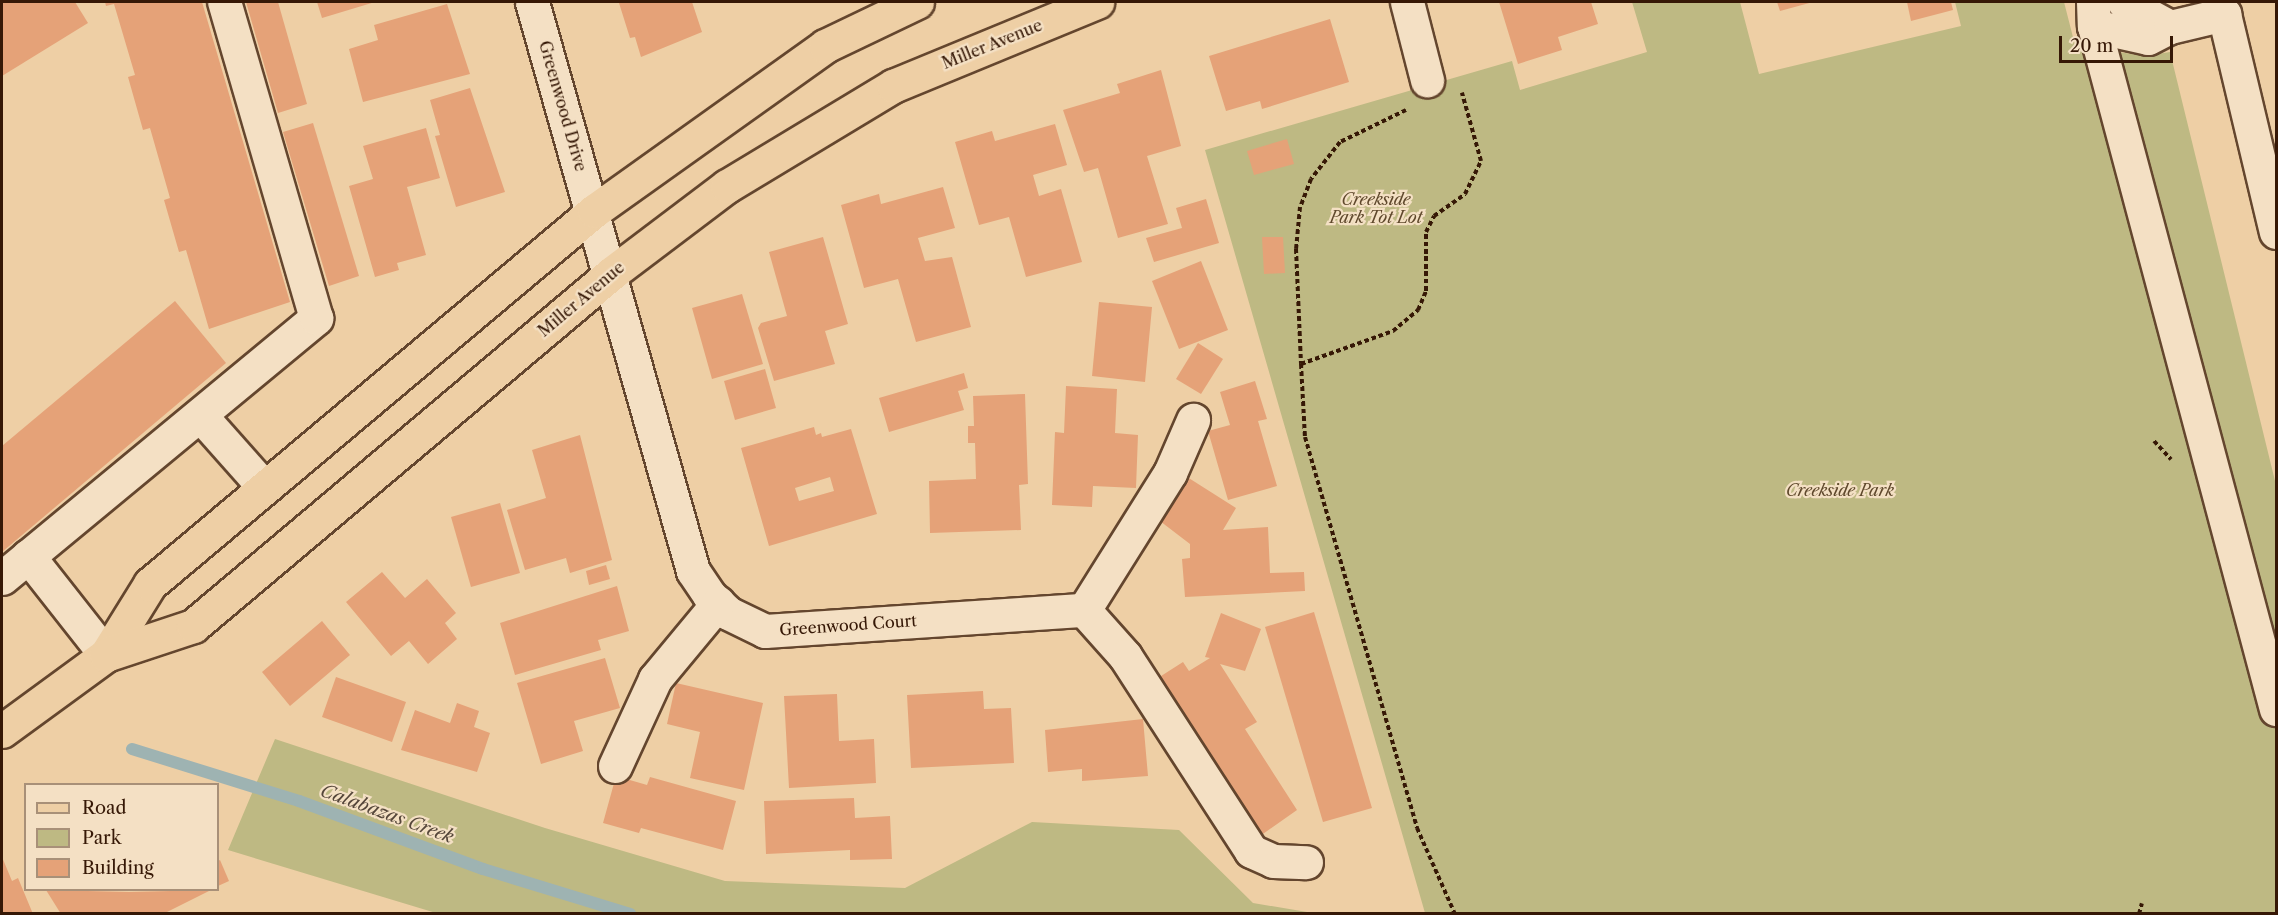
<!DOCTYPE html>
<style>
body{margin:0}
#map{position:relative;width:2278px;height:915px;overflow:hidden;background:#eecfa5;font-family:"Libre Caslon Text",serif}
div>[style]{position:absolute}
.green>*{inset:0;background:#beb983}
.stream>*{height:12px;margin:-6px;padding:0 6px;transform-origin:6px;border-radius:6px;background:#9eb3b2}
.building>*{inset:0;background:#e5a278}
.path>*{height:4px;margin-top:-2px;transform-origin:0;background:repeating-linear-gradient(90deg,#361806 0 4.5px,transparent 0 7.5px)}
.roads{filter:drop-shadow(2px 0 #64462e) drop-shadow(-2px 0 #64462e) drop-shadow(0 2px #64462e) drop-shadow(0 -2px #64462e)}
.minor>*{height:33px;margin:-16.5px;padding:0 16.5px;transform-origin:16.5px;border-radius:16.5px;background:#f4e0c4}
.major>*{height:33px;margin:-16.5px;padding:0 16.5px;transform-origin:16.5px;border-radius:16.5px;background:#eecfa5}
span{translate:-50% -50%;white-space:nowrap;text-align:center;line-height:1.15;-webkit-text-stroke:4.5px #f4e0c4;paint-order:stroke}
.street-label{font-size:16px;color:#361806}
.park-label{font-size:16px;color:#5f482c;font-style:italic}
.water-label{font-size:18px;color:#55463a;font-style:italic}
.frame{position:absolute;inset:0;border:3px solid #361806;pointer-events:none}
.legend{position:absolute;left:24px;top:783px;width:195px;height:108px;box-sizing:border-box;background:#f4e0c4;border:2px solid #a89078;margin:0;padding:8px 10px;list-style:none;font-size:18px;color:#361806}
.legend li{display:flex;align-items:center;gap:12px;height:30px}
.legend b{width:30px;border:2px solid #a89078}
.scale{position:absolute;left:2059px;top:36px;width:114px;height:27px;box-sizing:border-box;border:3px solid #361806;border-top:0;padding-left:8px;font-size:18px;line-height:21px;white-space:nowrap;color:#361806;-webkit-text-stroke:4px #f4e0c4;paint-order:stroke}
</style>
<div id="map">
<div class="green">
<i style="clip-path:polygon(1632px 2px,1740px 2px,1759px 74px,1961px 26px,1955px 2px,2064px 2px,2075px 45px,2144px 56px,2170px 52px,2276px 485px,2276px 913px,1425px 913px,1205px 150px,1512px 61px,1520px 90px,1647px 52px)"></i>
<i style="clip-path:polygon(275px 739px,545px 828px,725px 881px,905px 888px,1032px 822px,1179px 830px,1253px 903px,1313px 913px,436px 913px,228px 850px)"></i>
</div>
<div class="stream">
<i style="left:132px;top:749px;width:175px;rotate:17.3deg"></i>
<i style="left:299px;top:801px;width:196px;rotate:20.3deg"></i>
<i style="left:483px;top:869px;width:154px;rotate:17deg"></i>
</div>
<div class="building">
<i style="clip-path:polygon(2px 2px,75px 2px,88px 23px,2px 76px)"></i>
<i style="clip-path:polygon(105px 2px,202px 2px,290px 302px,209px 329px,186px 250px,179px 252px,164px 200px,170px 198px,150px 128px,143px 130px,128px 77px,135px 75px,114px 4px,106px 6px)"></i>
<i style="clip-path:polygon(246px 2px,278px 2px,307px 104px,278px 113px)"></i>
<i style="clip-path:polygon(317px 2px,375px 2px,322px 18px)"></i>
<i style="clip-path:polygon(692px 2px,702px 32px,641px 57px,635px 37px,630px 38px,619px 3px)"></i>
<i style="clip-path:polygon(1499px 2px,1591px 2px,1598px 24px,1558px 37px,1562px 50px,1518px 64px)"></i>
<i style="clip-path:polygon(1777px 2px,1813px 2px,1780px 11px)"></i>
<i style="clip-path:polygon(1907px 2px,1951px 2px,1953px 10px,1911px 21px)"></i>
<i style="clip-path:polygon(447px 4px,470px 74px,363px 102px,349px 49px,378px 40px,374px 25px)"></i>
<i style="clip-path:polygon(1330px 19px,1349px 82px,1262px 109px,1260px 101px,1226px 111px,1209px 56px)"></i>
<i style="clip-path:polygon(1161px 70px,1181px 146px,1147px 156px,1168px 224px,1118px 238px,1098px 168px,1084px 172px,1063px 110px,1120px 93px,1117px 84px)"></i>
<i style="clip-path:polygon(470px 88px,505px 192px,456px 207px,435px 136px,440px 135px,430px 100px)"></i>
<i style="clip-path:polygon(313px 123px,359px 276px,329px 286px,283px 132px)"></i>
<i style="clip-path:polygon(1055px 124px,1067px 165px,1033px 175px,1039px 196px,1061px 189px,1082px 262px,1026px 277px,1009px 217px,979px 225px,955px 142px,992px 131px,995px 141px)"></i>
<i style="clip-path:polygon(426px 128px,440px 178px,407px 187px,426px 255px,397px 263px,399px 270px,375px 277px,349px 186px,373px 179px,363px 146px)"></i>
<i style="clip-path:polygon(1287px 139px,1294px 164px,1254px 175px,1247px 151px)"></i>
<i style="clip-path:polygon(943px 187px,955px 228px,918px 238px,925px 261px,952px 257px,971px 327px,916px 342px,898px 279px,864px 288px,841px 205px,879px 194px,881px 204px)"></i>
<i style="clip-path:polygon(1206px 199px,1219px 243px,1154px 262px,1146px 238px,1182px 228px,1176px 208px)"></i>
<i style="clip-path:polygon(823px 237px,848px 324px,825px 331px,835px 364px,774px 381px,758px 328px,761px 323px,787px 316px,769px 252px)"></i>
<i style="clip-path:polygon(1262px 237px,1283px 237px,1285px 273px,1264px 274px)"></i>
<i style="clip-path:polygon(1201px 261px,1228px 330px,1179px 349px,1152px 281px)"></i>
<i style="clip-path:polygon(742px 294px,763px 364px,712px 379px,692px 308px)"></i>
<i style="clip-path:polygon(175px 301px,226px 363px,2px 552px,2px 446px)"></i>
<i style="clip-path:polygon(1099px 302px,1152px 307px,1145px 382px,1092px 376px)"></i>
<i style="clip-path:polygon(1198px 343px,1223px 359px,1201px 394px,1176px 379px)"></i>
<i style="clip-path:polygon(765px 369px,776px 408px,735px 420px,724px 381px)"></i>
<i style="clip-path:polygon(964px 373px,968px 388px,958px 391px,964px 410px,889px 432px,879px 398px)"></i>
<i style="clip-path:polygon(1255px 381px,1267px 419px,1258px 421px,1277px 486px,1228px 500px,1208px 431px,1230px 425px,1220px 392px)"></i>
<i style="clip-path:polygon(1066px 386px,1117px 389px,1115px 433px,1138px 435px,1136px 488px,1093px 486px,1092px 507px,1052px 505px,1055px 432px,1064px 433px)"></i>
<i style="clip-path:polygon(1025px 394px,1028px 484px,1019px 485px,1021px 530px,930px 533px,929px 481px,976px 479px,975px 443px,968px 443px,968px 426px,974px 426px,973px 396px)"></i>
<i style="clip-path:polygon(evenodd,814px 427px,816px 435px,821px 433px,822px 437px,851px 429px,877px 514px,769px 546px,741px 448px,814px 427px,830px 477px,834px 491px,799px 501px,795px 488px,830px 477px)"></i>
<i style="clip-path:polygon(580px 435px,612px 560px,570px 573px,566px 558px,525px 570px,507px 510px,546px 498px,532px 450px)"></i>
<i style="clip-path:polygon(1184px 475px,1236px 508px,1223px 530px,1268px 527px,1270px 573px,1304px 572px,1305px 591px,1185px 597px,1182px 559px,1190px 558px,1190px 544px,1156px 518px)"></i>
<i style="clip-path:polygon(500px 503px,520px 573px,471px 587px,451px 517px)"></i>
<i style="clip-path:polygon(606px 565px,610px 579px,589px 585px,586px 571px)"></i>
<i style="clip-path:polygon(382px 572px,405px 598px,427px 579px,456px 613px,445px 623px,457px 639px,428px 664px,409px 641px,391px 656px,346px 602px)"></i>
<i style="clip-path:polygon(617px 586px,629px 631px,598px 640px,601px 650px,515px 675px,500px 623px)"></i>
<i style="clip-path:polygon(1314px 612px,1372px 808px,1323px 822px,1265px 627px)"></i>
<i style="clip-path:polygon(1221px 613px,1261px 629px,1245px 671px,1220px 664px,1257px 722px,1245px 729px,1297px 810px,1253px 841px,1147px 685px,1183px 662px,1189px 671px,1210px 658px,1205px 657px)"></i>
<i style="clip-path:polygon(322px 621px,350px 655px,290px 706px,262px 672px)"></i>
<i style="clip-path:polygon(605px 658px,620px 708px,574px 721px,583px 751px,541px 764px,517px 683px)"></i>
<i style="clip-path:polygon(336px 677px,406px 702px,392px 742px,322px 717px)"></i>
<i style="clip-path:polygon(676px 683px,763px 703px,744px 790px,690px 778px,700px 732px,667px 724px)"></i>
<i style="clip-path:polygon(983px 691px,984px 709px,1011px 708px,1014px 763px,911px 768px,907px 695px)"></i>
<i style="clip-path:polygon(837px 694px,839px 741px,874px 739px,876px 783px,789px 788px,784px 696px)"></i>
<i style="clip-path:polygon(457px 703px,479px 711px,474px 727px,490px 733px,477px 772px,401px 750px,415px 710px,450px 723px)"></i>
<i style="clip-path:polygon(1143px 719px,1148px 776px,1082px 781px,1082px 769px,1048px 772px,1045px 730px)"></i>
<i style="clip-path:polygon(616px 776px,647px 785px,650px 777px,736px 801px,723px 850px,641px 828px,639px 833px,603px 823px)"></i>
<i style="clip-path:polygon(854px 798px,855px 818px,890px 816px,892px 859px,850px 860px,850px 850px,766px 854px,764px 801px)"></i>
<i style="clip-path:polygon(2px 857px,12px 881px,18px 878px,33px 914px,2px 914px)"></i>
<i style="clip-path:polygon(220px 860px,229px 881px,218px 886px,218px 861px)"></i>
<i style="clip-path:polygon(46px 890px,129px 892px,211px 890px,163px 914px,61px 914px)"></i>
</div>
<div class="path">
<i style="left:1406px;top:110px;width:73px;rotate:154.1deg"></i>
<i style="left:1340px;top:142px;width:47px;rotate:128.1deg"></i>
<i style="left:1311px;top:179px;width:30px;rotate:111deg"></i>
<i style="left:1300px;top:207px;width:42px;rotate:95.4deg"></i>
<i style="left:1296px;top:249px;width:115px;rotate:87.5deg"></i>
<i style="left:1301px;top:364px;width:73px;rotate:86.9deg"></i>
<i style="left:1305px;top:437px;width:407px;rotate:74deg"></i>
<i style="left:1417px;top:828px;width:94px;rotate:66.2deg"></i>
<i style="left:1301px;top:364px;width:98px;rotate:-19.7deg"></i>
<i style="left:1393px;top:331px;width:33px;rotate:-40deg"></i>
<i style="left:1418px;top:310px;width:21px;rotate:-67deg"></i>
<i style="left:1426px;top:291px;width:59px;rotate:-90deg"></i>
<i style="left:1426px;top:232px;width:18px;rotate:-63deg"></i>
<i style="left:1434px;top:216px;width:38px;rotate:-35deg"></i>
<i style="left:1465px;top:194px;width:37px;rotate:-64deg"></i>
<i style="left:1481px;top:161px;width:71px;rotate:-105.6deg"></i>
<i style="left:2154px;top:441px;width:25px;rotate:47deg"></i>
<i style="left:2139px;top:914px;width:11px;rotate:-75deg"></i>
</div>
<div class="roads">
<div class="minor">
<i style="left:532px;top:2px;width:591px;rotate:74.2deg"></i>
<i style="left:693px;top:571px;width:29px;rotate:56deg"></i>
<i style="left:709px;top:595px;width:26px;rotate:43deg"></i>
<i style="left:728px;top:613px;width:41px;rotate:25.9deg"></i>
<i style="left:765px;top:631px;width:320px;rotate:-3.8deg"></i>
<i style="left:1407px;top:2px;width:81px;rotate:75.6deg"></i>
<i style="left:2093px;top:2px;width:24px;rotate:88deg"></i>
<i style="left:2094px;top:26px;width:707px;rotate:75.08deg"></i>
<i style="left:2124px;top:2px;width:52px;rotate:28.5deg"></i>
<i style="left:2094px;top:26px;width:55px;rotate:12.5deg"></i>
<i style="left:2148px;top:38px;width:25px;rotate:-27deg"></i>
<i style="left:2170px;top:27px;width:56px;rotate:-13.5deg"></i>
<i style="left:2224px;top:14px;width:224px;rotate:76.6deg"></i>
<i style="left:200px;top:415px;width:96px;rotate:48.4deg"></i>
<i style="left:28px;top:556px;width:126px;rotate:51.8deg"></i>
<i style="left:2px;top:578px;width:408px;rotate:-39.6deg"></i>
<i style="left:316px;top:318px;width:329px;rotate:-106.2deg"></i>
<i style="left:1084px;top:610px;width:62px;rotate:48.3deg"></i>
<i style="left:1125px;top:656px;width:232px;rotate:57.1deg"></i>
<i style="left:1251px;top:851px;width:24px;rotate:24deg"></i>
<i style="left:1273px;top:861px;width:33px;rotate:2deg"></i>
<i style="left:1084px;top:610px;width:162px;rotate:-57.9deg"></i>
<i style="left:1170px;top:473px;width:58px;rotate:-66.5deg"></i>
<i style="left:615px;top:766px;width:96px;rotate:-65.3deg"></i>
<i style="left:655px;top:679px;width:99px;rotate:-50.3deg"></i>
</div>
<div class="major">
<i style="left:106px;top:655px;width:84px;rotate:-58.2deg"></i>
<i style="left:150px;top:584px;width:580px;rotate:-40.03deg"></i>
<i style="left:594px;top:211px;width:284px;rotate:-35.5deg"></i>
<i style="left:825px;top:46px;width:102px;rotate:-25.6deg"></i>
<i style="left:2px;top:731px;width:129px;rotate:-36.2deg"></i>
<i style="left:106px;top:655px;width:92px;rotate:-18.4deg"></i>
<i style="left:193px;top:626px;width:548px;rotate:-40.11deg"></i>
<i style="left:612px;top:273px;width:144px;rotate:-37.1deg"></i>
<i style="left:727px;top:186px;width:194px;rotate:-31.1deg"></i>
<i style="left:893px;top:86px;width:221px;rotate:-22.4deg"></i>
</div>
</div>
<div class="street-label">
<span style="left:992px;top:44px;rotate:-22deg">Miller Avenue</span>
<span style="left:563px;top:106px;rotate:74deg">Greenwood Drive</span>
<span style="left:581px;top:299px;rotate:-40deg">Miller Avenue</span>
<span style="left:848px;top:625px;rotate:-4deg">Greenwood Court</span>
</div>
<div class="park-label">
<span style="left:1376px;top:208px">Creekside<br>Park Tot Lot</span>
<span style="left:1840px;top:490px">Creekside Park</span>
</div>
<div class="water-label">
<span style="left:387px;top:814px;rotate:20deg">Calabazas Creek</span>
</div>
<div class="frame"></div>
<ul class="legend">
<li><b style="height:8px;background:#eecfa5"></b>Road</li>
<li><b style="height:16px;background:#beb983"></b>Park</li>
<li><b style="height:16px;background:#e5a278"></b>Building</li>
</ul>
<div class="scale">20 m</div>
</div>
